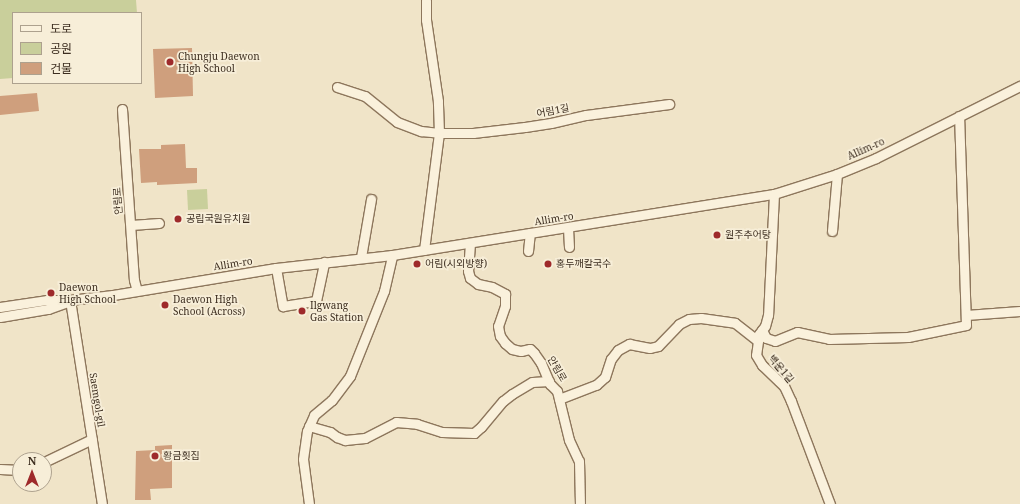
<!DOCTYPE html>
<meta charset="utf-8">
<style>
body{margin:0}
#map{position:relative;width:1020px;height:504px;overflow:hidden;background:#f0e4c8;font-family:"Noto Serif","Noto Sans KR",serif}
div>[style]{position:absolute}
.green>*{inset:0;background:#c9cf9b}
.building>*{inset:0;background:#cf9f7d}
.roads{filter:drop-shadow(1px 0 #8d765c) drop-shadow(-1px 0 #8d765c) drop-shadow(0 1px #8d765c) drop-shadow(0 -1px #8d765c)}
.minor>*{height:9px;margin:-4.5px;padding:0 4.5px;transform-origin:4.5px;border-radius:4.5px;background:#faf1dc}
.dots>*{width:11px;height:11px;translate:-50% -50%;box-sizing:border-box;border:2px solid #f7eed8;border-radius:50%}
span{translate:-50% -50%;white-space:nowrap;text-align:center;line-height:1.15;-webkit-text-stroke:3.5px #f7eed8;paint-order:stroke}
.poi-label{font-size:10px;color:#3d2e20}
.left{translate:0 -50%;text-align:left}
.street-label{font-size:10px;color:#3d2e20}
.legend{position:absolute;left:12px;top:12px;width:130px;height:72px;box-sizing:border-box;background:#f7eed8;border:1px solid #ada18e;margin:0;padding:5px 7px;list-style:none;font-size:12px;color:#3d2e20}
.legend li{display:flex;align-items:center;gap:8px;height:20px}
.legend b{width:20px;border:1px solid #ada18e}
.north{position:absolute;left:12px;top:452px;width:40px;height:40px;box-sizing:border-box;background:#f7eed8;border:1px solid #ada18e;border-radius:50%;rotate:0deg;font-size:11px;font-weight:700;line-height:16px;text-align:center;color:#3d2e20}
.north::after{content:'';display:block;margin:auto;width:14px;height:18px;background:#9e2a2b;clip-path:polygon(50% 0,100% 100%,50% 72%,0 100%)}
</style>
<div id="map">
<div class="green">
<i style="clip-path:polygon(0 0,136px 0,137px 13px,13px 13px,13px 78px,0 79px)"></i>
<i style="clip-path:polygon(207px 189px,208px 209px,188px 210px,187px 190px)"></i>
</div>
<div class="building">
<i style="clip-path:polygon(192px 48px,193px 96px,155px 98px,153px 49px)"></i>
<i style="clip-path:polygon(37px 93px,39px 111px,0 115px,0 96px)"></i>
<i style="clip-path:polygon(185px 144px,186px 168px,197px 168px,197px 183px,157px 185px,157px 182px,141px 183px,139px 149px,161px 149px,161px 145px)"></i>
<i style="clip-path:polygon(172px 445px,172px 488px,150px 489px,151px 500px,135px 500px,136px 451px,155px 450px,155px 446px)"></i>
</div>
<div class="roads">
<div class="minor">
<i style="left:337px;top:87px;width:29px;rotate:18deg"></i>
<i style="left:365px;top:96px;width:41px;rotate:39.1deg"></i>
<i style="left:397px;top:122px;width:26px;rotate:21deg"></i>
<i style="left:421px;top:131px;width:18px;rotate:6deg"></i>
<i style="left:439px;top:133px;width:34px"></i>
<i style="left:473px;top:133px;width:52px;rotate:-6.6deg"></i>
<i style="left:525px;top:127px;width:26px;rotate:-9deg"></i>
<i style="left:551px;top:123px;width:36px;rotate:-13deg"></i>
<i style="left:586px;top:115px;width:84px;rotate:-7.5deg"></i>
<i style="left:122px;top:109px;width:171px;rotate:86deg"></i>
<i style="left:134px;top:280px;width:11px;rotate:75deg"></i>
<i style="left:774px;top:194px;width:121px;rotate:92.8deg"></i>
<i style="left:768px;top:315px;width:11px;rotate:105deg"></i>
<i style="left:765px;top:326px;width:10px;rotate:127deg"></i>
<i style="left:759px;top:334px;width:21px;rotate:98deg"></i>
<i style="left:756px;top:355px;width:12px;rotate:59deg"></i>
<i style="left:762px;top:365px;width:30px;rotate:44deg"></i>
<i style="left:784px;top:386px;width:17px;rotate:65deg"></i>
<i style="left:791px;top:401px;width:110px;rotate:69.3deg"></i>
<i style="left:131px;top:225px;width:28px;rotate:-4deg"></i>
<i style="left:568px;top:228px;width:19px;rotate:87deg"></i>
<i style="left:832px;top:231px;width:57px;rotate:-85deg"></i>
<i style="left:470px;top:243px;width:28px;rotate:94deg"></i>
<i style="left:468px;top:271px;width:7px;rotate:74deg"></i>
<i style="left:470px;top:278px;width:10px;rotate:37deg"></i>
<i style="left:478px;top:284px;width:14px;rotate:12deg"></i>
<i style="left:492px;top:287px;width:15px;rotate:28deg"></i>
<i style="left:505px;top:294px;width:12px;rotate:90deg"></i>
<i style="left:505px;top:306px;width:21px;rotate:109deg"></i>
<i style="left:498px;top:326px;width:10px;rotate:79deg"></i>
<i style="left:500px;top:336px;width:9px;rotate:54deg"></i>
<i style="left:505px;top:343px;width:9px;rotate:41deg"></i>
<i style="left:512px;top:349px;width:9px;rotate:13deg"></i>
<i style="left:521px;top:351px;width:9px;rotate:-13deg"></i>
<i style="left:530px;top:349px;width:6px;rotate:45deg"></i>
<i style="left:534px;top:353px;width:12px;rotate:55deg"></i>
<i style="left:541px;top:363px;width:23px;rotate:67deg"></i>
<i style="left:550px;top:384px;width:10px;rotate:45deg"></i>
<i style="left:557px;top:391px;width:50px;rotate:76.2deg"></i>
<i style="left:569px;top:440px;width:23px;rotate:65deg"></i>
<i style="left:579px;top:461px;width:43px;rotate:88.7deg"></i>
<i style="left:424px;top:250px;width:118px;rotate:-82.7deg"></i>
<i style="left:439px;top:133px;width:32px;rotate:-92deg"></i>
<i style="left:438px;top:101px;width:82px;rotate:-98.4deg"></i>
<i style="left:426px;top:20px;width:20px;rotate:-90deg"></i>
<i style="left:528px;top:251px;width:18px;rotate:-84deg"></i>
<i style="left:361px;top:257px;width:59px;rotate:-80.2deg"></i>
<i style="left:276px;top:268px;width:39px;rotate:80deg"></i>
<i style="left:283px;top:306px;width:33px;rotate:-9deg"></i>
<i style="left:316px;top:301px;width:40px;rotate:-78deg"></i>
<i style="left:70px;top:300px;width:206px;rotate:81.1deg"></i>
<i style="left:0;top:307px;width:48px;rotate:-8.5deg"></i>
<i style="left:47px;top:300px;width:23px"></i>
<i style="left:70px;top:300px;width:43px;rotate:-6.6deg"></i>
<i style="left:113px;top:295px;width:165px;rotate:-9.4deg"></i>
<i style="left:276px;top:268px;width:117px;rotate:-6.4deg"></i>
<i style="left:392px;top:255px;width:387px;rotate:-9.1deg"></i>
<i style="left:774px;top:194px;width:66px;rotate:-17.6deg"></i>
<i style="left:837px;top:174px;width:42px;rotate:-22.3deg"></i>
<i style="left:876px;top:158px;width:161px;rotate:-26.6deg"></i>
<i style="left:966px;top:315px;width:54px;rotate:-4.2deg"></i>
<i style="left:0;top:317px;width:49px;rotate:-9.5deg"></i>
<i style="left:48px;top:309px;width:20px;rotate:-20deg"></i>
<i style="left:762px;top:330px;width:9px;rotate:63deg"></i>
<i style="left:766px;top:338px;width:9px;rotate:18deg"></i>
<i style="left:775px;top:341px;width:24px;rotate:-22deg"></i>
<i style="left:797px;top:332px;width:33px;rotate:12deg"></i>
<i style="left:829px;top:339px;width:79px;rotate:-1.5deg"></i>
<i style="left:908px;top:337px;width:59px;rotate:-11.7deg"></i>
<i style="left:966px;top:325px;width:209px;rotate:-91.9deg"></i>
<i style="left:559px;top:399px;width:40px;rotate:-21deg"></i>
<i style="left:596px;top:385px;width:12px;rotate:-42deg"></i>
<i style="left:605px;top:377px;width:19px;rotate:-72deg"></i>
<i style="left:611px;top:359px;width:11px;rotate:-52deg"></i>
<i style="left:618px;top:350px;width:13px;rotate:-29deg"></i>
<i style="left:629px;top:344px;width:21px;rotate:11deg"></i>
<i style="left:650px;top:348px;width:8px;rotate:-14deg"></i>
<i style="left:658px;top:346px;width:30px;rotate:-46deg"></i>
<i style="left:679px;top:324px;width:11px;rotate:-27deg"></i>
<i style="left:689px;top:319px;width:12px;rotate:-5deg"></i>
<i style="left:701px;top:318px;width:34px;rotate:8deg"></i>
<i style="left:735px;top:323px;width:29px;rotate:38deg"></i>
<i style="left:309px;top:426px;width:22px;rotate:16deg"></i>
<i style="left:330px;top:432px;width:9px;rotate:36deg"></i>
<i style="left:337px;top:437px;width:9px;rotate:21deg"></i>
<i style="left:345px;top:440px;width:20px;rotate:-6deg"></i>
<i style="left:365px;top:438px;width:35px;rotate:-27deg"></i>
<i style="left:396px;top:422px;width:21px;rotate:5deg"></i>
<i style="left:417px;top:424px;width:26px;rotate:18deg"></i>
<i style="left:442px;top:432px;width:32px;rotate:2deg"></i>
<i style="left:474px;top:433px;width:9px;rotate:-41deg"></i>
<i style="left:481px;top:427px;width:34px;rotate:-50deg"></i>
<i style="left:503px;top:401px;width:11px;rotate:-38deg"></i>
<i style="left:512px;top:394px;width:23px;rotate:-31deg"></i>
<i style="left:532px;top:382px;width:17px;rotate:-3deg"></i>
<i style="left:44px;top:462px;width:53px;rotate:-25.6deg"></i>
<i style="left:0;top:469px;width:20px;rotate:3deg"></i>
<i style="left:309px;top:504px;width:45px;rotate:-97.6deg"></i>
<i style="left:303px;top:459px;width:28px;rotate:-82deg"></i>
<i style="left:307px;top:431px;width:17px;rotate:-66deg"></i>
<i style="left:314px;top:415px;width:23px;rotate:-40deg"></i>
<i style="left:332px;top:400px;width:30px;rotate:-53deg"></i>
<i style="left:350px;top:376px;width:92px;rotate:-68.2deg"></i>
<i style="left:384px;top:291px;width:37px;rotate:-77deg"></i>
</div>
</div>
<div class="dots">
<i style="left:170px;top:62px;background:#9e2a2b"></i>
<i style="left:178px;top:219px;background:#9e2a2b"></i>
<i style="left:717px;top:235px;background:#9e2a2b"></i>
<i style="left:417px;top:264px;background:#9e2a2b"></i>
<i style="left:548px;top:264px;background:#9e2a2b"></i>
<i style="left:51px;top:293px;background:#9e2a2b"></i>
<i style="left:165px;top:305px;background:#9e2a2b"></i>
<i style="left:302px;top:311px;background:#9e2a2b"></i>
<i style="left:155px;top:456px;background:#9e2a2b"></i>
</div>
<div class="poi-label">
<span class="left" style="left:178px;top:62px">Chungju Daewon<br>High School</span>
<span class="left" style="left:186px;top:219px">공립국원유치원</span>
<span class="left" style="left:725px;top:235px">원주추어탕</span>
<span class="left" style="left:425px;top:264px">어림(시외방향)</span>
<span class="left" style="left:556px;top:264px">홍두깨칼국수</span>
<span class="left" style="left:59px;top:293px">Daewon<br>High School</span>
<span class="left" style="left:173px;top:305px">Daewon High<br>School (Across)</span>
<span class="left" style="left:310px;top:311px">Ilgwang<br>Gas Station</span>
<span class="left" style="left:163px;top:456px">황금횟집</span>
</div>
<div class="street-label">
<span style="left:553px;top:111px;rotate:-11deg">어림1길</span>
<span style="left:866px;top:149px;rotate:-24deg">Allim-ro</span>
<span style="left:118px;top:201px;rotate:-94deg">안림로</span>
<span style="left:554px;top:219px;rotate:-9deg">Allim-ro</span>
<span style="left:233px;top:264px;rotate:-9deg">Allim-ro</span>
<span style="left:557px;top:369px;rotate:60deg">안림로</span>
<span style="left:781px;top:369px;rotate:50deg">백운1길</span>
<span style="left:97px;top:400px;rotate:81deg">Saemgol-gil</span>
</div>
<ul class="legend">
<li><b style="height:5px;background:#faf1dc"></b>도로</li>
<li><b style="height:11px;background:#c9cf9b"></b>공원</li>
<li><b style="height:11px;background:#cf9f7d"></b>건물</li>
</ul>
<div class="north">N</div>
</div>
